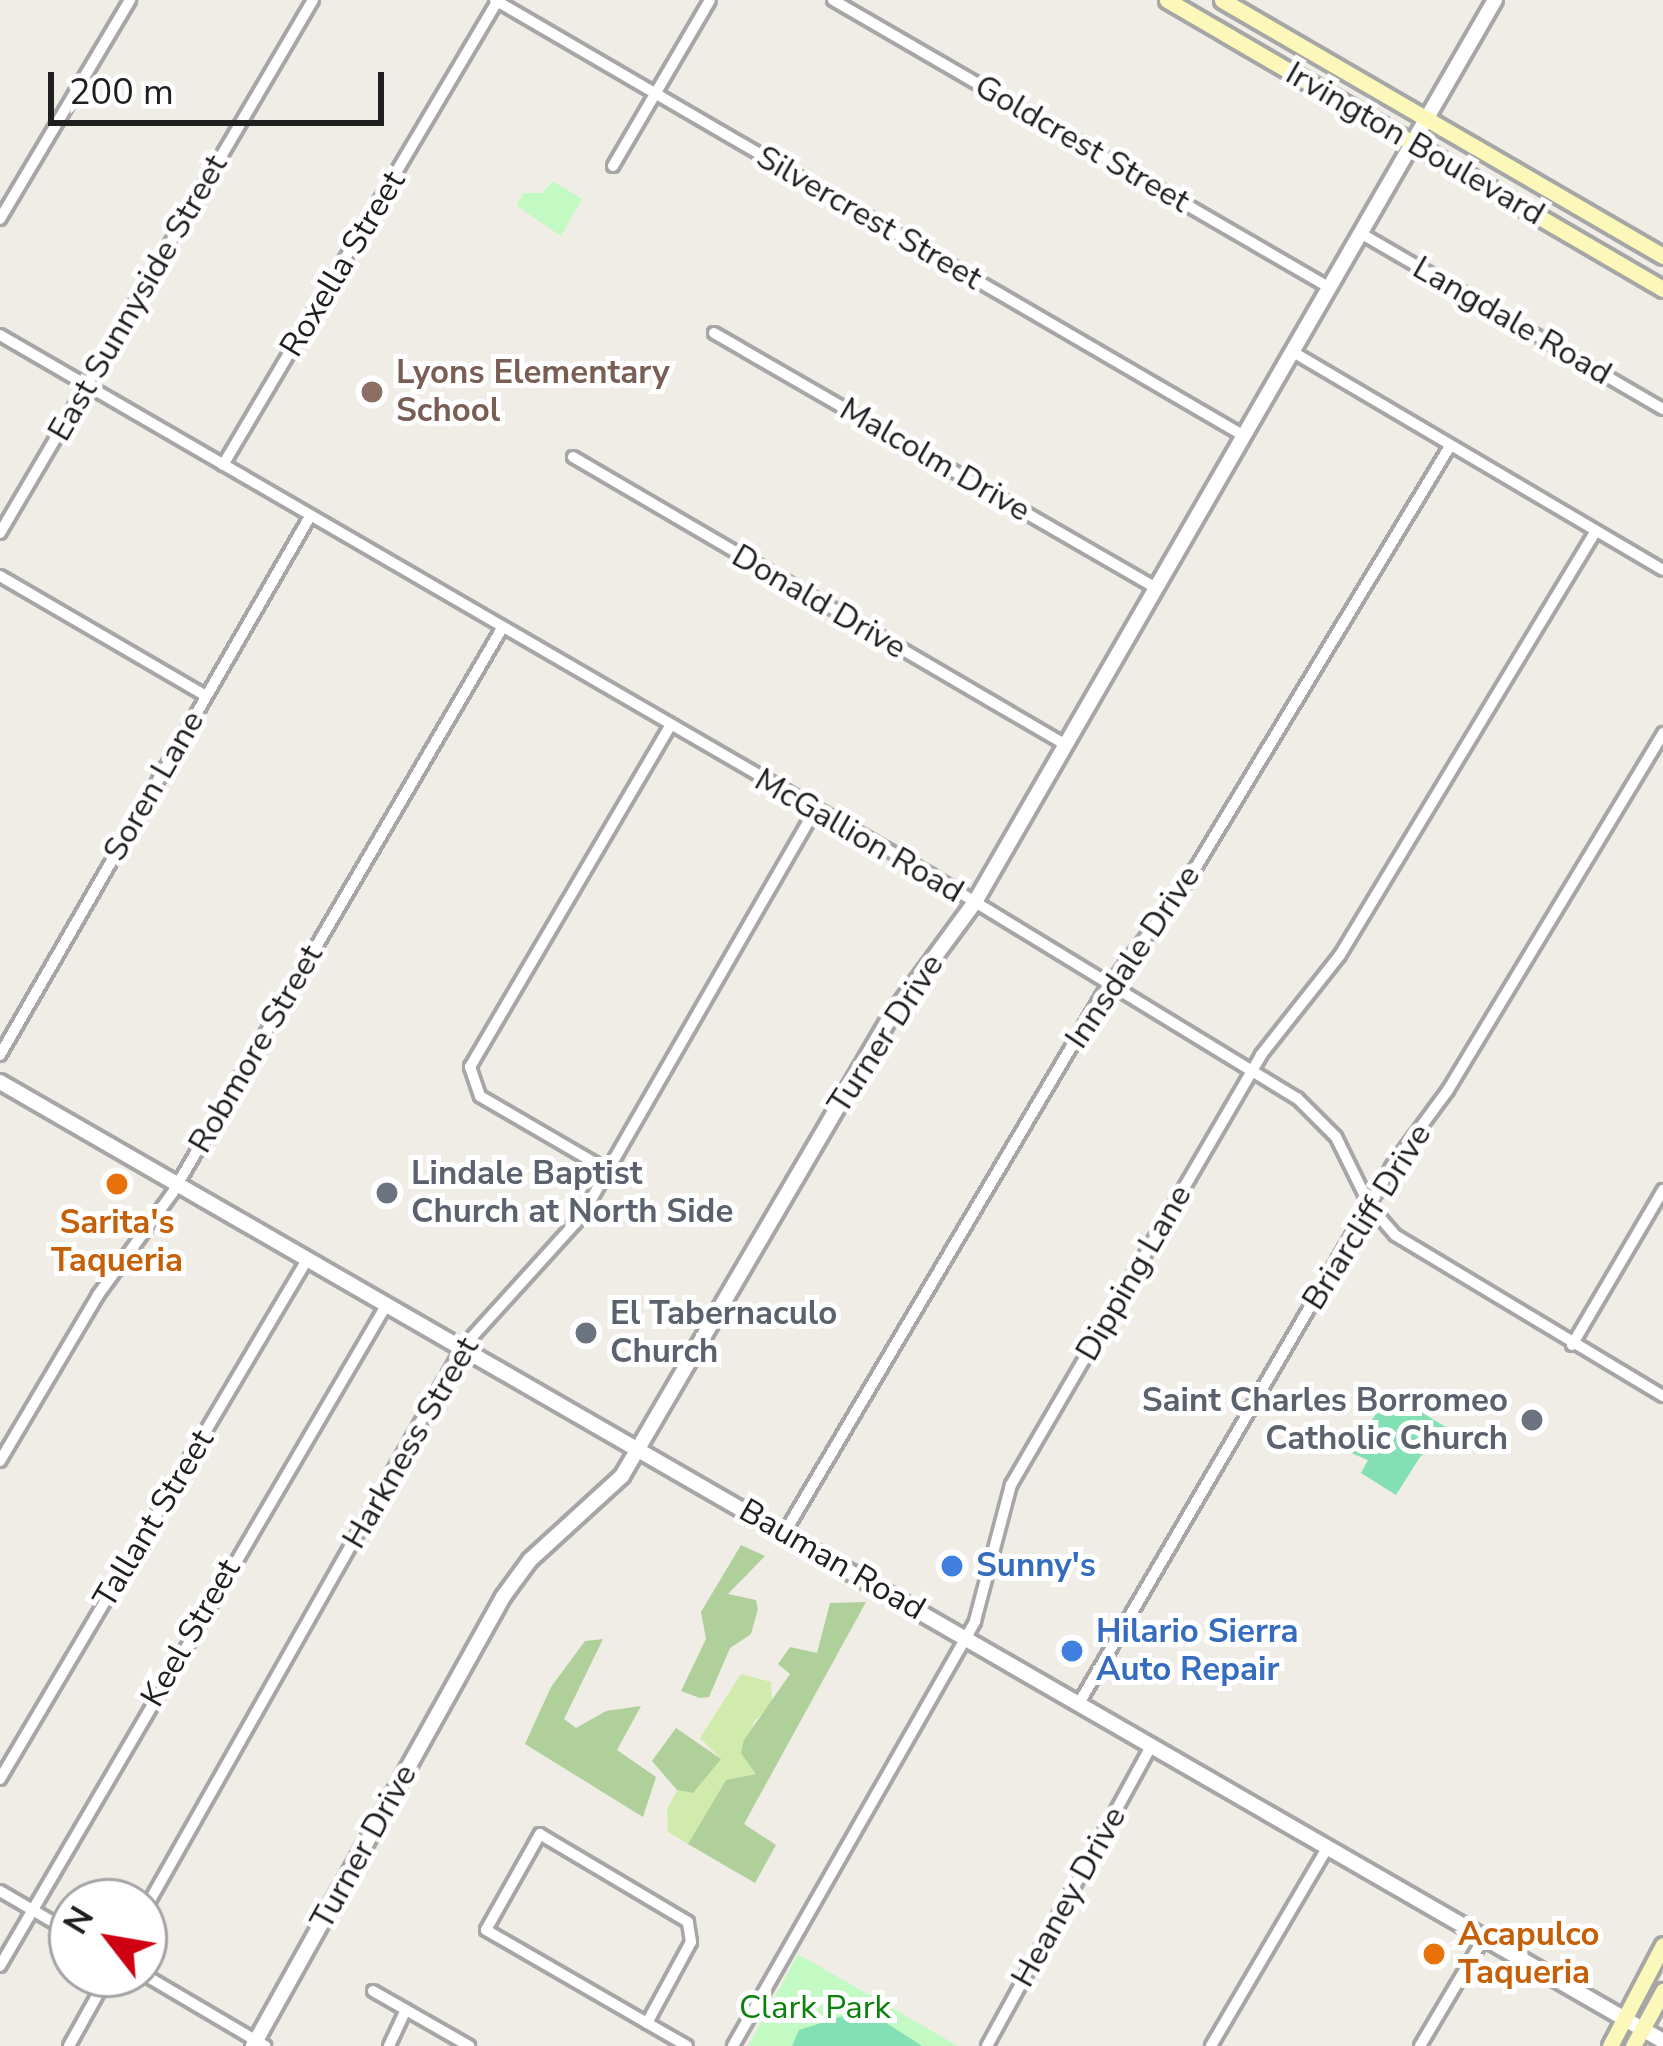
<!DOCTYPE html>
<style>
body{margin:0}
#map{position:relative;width:1663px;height:2046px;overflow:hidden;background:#f0ece6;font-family:"Nunito Sans",sans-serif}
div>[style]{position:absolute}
.grass>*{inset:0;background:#d0ebab}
.forest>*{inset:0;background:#afd09a}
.park>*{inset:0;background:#c3fac3}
.pitch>*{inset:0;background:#83e0b4}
.roads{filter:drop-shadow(3px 0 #a6a6a6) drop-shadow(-3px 0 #a6a6a6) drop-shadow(0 3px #a6a6a6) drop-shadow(0 -3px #a6a6a6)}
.minor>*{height:10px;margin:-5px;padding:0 5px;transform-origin:5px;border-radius:5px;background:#fff}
.tertiary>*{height:14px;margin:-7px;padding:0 7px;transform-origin:7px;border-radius:7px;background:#fff}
.secondary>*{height:15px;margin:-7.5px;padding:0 7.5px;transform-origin:7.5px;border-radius:7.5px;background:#fbf8b9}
.dots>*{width:33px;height:33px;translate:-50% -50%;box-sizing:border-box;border:6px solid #fff;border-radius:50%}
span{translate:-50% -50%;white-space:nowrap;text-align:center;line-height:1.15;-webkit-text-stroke:10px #fff;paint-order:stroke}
.street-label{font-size:33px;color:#1f1f1f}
.education-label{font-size:33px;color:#785e54;font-weight:700}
.left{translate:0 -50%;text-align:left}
.worship-label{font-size:33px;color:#5b616d;font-weight:700}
.right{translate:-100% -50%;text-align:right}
.food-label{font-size:33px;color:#c56008;font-weight:700}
.shop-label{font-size:33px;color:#366cbe;font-weight:700}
.park-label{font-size:33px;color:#0a810a}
.north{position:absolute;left:48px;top:1878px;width:120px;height:120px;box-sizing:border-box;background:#fff;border:3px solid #a5a5a5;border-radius:50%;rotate:301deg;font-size:33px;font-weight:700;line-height:48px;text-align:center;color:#1f1f1f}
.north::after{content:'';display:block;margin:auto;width:42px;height:54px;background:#cf0012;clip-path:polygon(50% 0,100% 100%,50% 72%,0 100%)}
.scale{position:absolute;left:48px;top:72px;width:336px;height:54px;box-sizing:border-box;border:6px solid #1f1f1f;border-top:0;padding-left:15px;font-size:36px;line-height:42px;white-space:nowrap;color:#1f1f1f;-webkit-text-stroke:9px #fff;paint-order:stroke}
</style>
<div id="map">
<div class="grass">
<i style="clip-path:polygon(741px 1674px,771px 1682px,772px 1703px,753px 1723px,756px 1774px,726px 1780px,688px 1844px,668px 1832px,667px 1810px,677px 1790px,693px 1793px,720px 1758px,700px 1738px)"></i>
</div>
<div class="forest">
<i style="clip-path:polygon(741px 1545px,765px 1556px,728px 1594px,756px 1600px,758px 1609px,751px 1634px,730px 1648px,709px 1697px,700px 1698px,681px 1691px,706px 1639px,701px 1612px)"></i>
<i style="clip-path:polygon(866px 1602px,744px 1824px,776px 1845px,755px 1883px,688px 1844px,726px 1780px,756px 1774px,741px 1753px,744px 1740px,790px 1674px,778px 1664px,790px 1647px,817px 1653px,830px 1603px)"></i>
<i style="clip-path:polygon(603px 1639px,564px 1719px,576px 1728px,606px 1711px,641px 1706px,617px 1750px,656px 1777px,643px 1817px,525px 1744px,551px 1687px,585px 1641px)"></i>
<i style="clip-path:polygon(676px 1728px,721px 1759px,693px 1793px,677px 1790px,652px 1761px)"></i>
</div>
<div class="park">
<i style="clip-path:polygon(553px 181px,582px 199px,561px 236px,517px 206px,523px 193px,542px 193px)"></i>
<i style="clip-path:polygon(798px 1954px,958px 2046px,748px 2046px)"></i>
</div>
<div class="pitch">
<i style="clip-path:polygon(1389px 1393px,1451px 1430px,1420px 1457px,1396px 1495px,1361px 1473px,1368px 1460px,1351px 1453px)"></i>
<i style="clip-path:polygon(865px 2009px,922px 2046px,792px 2046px,799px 2030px)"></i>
</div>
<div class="roads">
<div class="minor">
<i style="left:495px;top:0;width:867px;rotate:30.2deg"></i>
<i style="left:833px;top:0;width:574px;rotate:30.09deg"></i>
<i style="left:613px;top:166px;width:192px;rotate:-59.7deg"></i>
<i style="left:0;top:219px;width:255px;rotate:-59.3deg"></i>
<i style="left:1362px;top:234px;width:348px;rotate:30.2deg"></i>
<i style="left:714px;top:333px;width:510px;rotate:29.98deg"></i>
<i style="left:0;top:335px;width:1076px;rotate:30.11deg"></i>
<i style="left:931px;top:875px;width:429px;rotate:31.4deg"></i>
<i style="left:1297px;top:1098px;width:55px;rotate:45deg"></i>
<i style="left:1336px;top:1137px;width:77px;rotate:63.8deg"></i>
<i style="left:1370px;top:1206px;width:38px;rotate:49deg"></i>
<i style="left:1395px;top:1235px;width:313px;rotate:31deg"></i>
<i style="left:1293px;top:352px;width:429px;rotate:30.5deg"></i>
<i style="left:573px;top:457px;width:571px;rotate:30.29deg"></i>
<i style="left:223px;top:465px;width:540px;rotate:-59.4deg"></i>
<i style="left:0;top:533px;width:618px;rotate:-59.58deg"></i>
<i style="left:0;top:576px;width:238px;rotate:30.2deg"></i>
<i style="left:0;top:1055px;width:620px;rotate:-60.08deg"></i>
<i style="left:607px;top:1170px;width:147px;rotate:-149.8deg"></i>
<i style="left:480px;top:1096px;width:31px;rotate:-109deg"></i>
<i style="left:470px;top:1067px;width:393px;rotate:-59.6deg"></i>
<i style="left:1572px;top:1345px;width:180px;rotate:-59.6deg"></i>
<i style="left:0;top:1461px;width:193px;rotate:-59.4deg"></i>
<i style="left:98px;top:1295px;width:127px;rotate:-53.9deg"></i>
<i style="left:173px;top:1192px;width:651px;rotate:-59.73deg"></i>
<i style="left:785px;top:1532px;width:624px;rotate:-59.45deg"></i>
<i style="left:1102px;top:995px;width:141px;rotate:-53deg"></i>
<i style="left:1187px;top:882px;width:509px;rotate:-58.9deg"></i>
<i style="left:1078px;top:1705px;width:624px;rotate:-59.78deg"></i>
<i style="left:1392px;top:1166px;width:94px;rotate:-53.6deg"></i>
<i style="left:1448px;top:1090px;width:417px;rotate:-58.9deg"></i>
<i style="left:0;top:1779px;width:605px;rotate:-59.41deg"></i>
<i style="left:0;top:1891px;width:83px;rotate:30.3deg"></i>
<i style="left:144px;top:1911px;width:648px;rotate:-60.51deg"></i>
<i style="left:463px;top:1347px;width:176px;rotate:-47.8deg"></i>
<i style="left:581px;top:1217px;width:469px;rotate:-60.1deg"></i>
<i style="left:0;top:1966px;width:767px;rotate:-59.69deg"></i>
<i style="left:143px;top:1974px;width:142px;rotate:30.5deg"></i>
<i style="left:373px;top:1991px;width:111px;rotate:29.8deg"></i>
<i style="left:647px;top:2023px;width:92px;rotate:-61.5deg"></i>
<i style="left:691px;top:1942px;width:20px;rotate:-99deg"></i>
<i style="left:688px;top:1922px;width:172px;rotate:-149.3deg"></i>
<i style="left:540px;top:1834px;width:110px;rotate:119.4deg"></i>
<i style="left:486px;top:1930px;width:186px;rotate:30deg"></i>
<i style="left:647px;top:2023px;width:46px;rotate:29.9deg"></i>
<i style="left:69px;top:2046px;width:82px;rotate:-60.9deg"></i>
<i style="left:389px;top:2046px;width:40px;rotate:-65deg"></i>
<i style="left:733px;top:2046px;width:489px;rotate:-60.3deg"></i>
<i style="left:975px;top:1621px;width:141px;rotate:-75.2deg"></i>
<i style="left:1011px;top:1485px;width:497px;rotate:-59.8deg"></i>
<i style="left:1261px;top:1055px;width:127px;rotate:-51.7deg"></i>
<i style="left:1340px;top:955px;width:495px;rotate:-58.9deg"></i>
<i style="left:987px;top:2046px;width:340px;rotate:-61.3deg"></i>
<i style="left:1211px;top:2046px;width:227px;rotate:-59.6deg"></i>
<i style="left:1420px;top:2046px;width:122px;rotate:-59.4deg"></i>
</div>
<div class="tertiary">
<i style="left:0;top:1082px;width:1920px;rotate:29.97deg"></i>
<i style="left:253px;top:2046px;width:514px;rotate:-60.89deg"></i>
<i style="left:503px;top:1597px;width:46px;rotate:-53.9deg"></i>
<i style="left:530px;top:1560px;width:125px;rotate:-42.4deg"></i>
<i style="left:622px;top:1476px;width:529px;rotate:-59.7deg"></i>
<i style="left:889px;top:1019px;width:145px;rotate:-53.7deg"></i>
<i style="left:975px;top:902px;width:1041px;rotate:-60.04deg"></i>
</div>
<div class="secondary">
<i style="left:1167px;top:0;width:574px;rotate:30.23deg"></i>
<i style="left:1222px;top:0;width:510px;rotate:30.14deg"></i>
<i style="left:1610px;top:2046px;width:114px;rotate:-62.3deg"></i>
<i style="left:1633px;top:2046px;width:63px;rotate:-61.4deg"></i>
</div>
</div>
<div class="dots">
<i style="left:372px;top:392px;background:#8d6e63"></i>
<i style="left:117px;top:1184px;background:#e8710a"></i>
<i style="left:387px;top:1193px;background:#6b7280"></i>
<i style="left:586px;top:1333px;background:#6b7280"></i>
<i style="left:1532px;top:1420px;background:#6b7280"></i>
<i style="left:952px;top:1566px;background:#3f7fe0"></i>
<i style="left:1072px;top:1651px;background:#3f7fe0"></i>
<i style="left:1434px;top:1954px;background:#e8710a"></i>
</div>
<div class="street-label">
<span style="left:1082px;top:144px;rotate:30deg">Goldcrest Street</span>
<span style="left:1415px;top:144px;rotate:30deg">Irvington Boulevard</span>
<span style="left:869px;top:218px;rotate:30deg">Silvercrest Street</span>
<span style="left:343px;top:264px;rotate:-59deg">Roxella Street</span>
<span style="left:138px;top:298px;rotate:-60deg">East Sunnyside Street</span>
<span style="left:1512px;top:321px;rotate:30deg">Langdale Road</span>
<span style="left:935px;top:460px;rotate:30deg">Malcolm Drive</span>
<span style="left:819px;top:602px;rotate:30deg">Donald Drive</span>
<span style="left:154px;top:786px;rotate:-60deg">Soren Lane</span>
<span style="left:859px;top:836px;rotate:30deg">McGallion Road</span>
<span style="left:1133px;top:957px;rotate:-56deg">Innsdale Drive</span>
<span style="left:886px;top:1034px;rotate:-57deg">Turner Drive</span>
<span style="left:256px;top:1049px;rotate:-60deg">Robmore Street</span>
<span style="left:1367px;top:1217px;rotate:-58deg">Briarcliff Drive</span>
<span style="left:1134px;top:1273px;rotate:-60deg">Dipping Lane</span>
<span style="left:411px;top:1443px;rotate:-60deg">Harkness Street</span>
<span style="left:154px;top:1519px;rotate:-59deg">Tallant Street</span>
<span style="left:832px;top:1560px;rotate:30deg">Bauman Road</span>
<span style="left:191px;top:1633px;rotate:-60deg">Keel Street</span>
<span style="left:364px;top:1847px;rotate:-61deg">Turner Drive</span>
<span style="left:1069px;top:1897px;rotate:-61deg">Heaney Drive</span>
</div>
<div class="education-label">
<span class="left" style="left:396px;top:392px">Lyons Elementary<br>School</span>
</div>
<div class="worship-label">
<span class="left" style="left:411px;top:1193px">Lindale Baptist<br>Church at North Side</span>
<span class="left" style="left:610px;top:1333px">El Tabernaculo<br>Church</span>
<span class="right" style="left:1508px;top:1420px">Saint Charles Borromeo<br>Catholic Church</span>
</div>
<div class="food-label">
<span style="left:117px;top:1242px">Sarita's<br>Taqueria</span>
<span class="left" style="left:1458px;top:1954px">Acapulco<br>Taqueria</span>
</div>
<div class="shop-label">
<span class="left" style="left:976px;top:1566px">Sunny's</span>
<span class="left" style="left:1096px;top:1651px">Hilario Sierra<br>Auto Repair</span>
</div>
<div class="park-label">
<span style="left:815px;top:2008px">Clark Park</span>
</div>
<div class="north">N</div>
<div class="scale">200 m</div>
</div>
